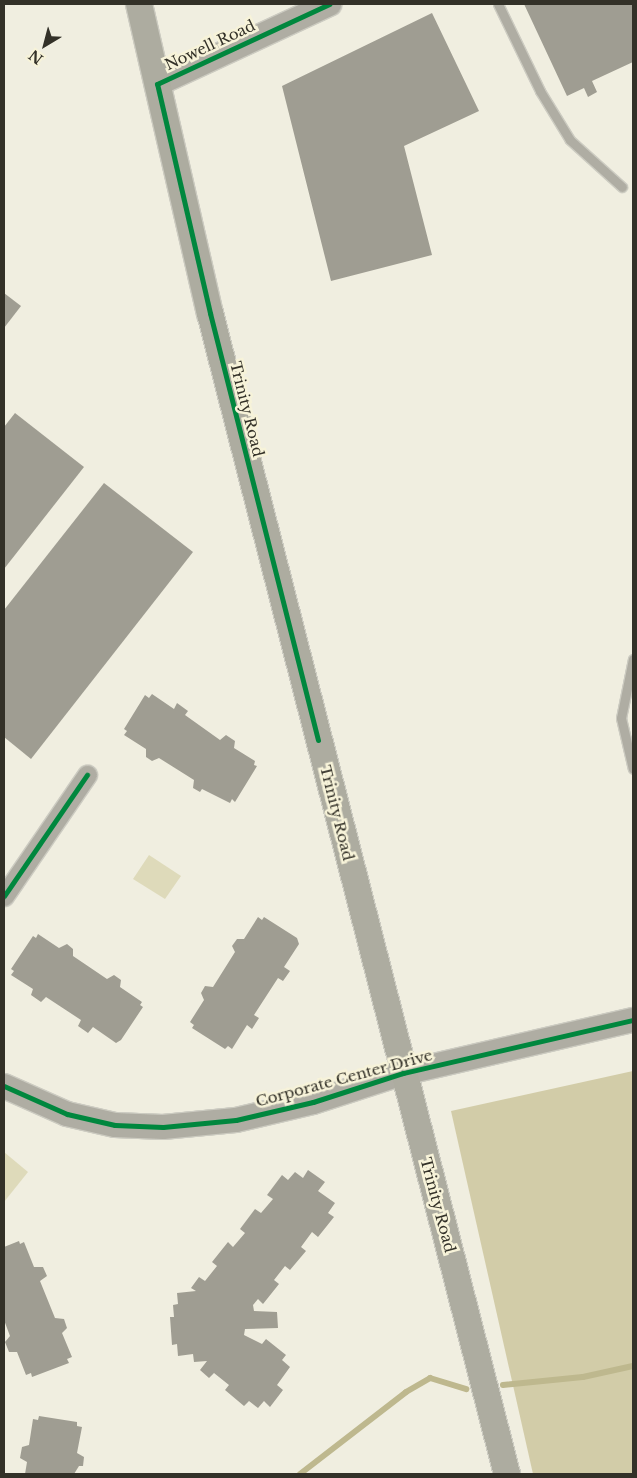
<!DOCTYPE html>
<style>
body{margin:0}
#map{position:relative;width:637px;height:1478px;overflow:hidden;background:#f0eee0;font-family:"Libre Baskerville",serif}
div>[style]{position:absolute}
.green>*{inset:0;background:#dedaba}
.forest>*{inset:0;background:#d2cca8}
.stream>*{height:6px;margin:-3px;padding:0 3px;transform-origin:3px;border-radius:3px;background:#beb88e}
.building>*{inset:0;background:#9f9d92}
.roads{filter:drop-shadow(1px 0 #cccbc1) drop-shadow(-1px 0 #cccbc1) drop-shadow(0 1px #cccbc1) drop-shadow(0 -1px #cccbc1)}
.service>*{height:9px;margin:-4.5px;padding:0 4.5px;transform-origin:4.5px;border-radius:4.5px;background:#afada3}
.minor>*{height:19px;margin:-9.5px;padding:0 9.5px;transform-origin:9.5px;border-radius:9.5px;background:#afada3}
.tertiary>*{height:24px;margin:-12px;padding:0 12px;transform-origin:12px;border-radius:12px;background:#afada3}
.secondary>*{height:26px;margin:-13px;padding:0 13px;transform-origin:13px;border-radius:13px;background:#adaca0}
.cycleway>*{height:5px;margin:-2.5px;padding:0 2.5px;transform-origin:2.5px;border-radius:2.5px;background:#00873e}
span{translate:-50% -50%;white-space:nowrap;text-align:center;line-height:1.15;-webkit-text-stroke:5px #f7f3d9;paint-order:stroke}
.street-label{font-size:15px;color:#333128}
.frame{position:absolute;inset:0;border:5px solid #333128;pointer-events:none}
.north{position:absolute;left:20px;top:20px;width:50px;height:50px;-webkit-text-stroke:4px #f7f3d9;paint-order:stroke;rotate:217deg;font-size:14px;font-weight:700;line-height:20px;text-align:center;color:#333128}
.north::after{content:'';display:block;margin:auto;width:18px;height:22px;background:#333128;clip-path:polygon(50% 0,100% 100%,50% 72%,0 100%)}
</style>
<div id="map">
<div class="green">
<i style="clip-path:polygon(149px 855px,181px 876px,165px 899px,133px 879px)"></i>
<i style="clip-path:polygon(4px 1152px,28px 1172px,4px 1202px)"></i>
</div>
<div class="forest">
<i style="clip-path:polygon(633px 1071px,633px 1474px,533px 1474px,451px 1111px)"></i>
</div>
<div class="stream">
<i style="left:503px;top:1385px;width:80px;rotate:-5.7deg"></i>
<i style="left:583px;top:1377px;width:51px;rotate:-12.4deg"></i>
<i style="left:300px;top:1474px;width:134px;rotate:-37.7deg"></i>
<i style="left:406px;top:1392px;width:28px;rotate:-30deg"></i>
<i style="left:430px;top:1378px;width:38px;rotate:17deg"></i>
</div>
<div class="building">
<i style="clip-path:polygon(524px 4px,633px 4px,633px 62px,592px 81px,597px 92px,588px 97px,584px 88px,567px 96px)"></i>
<i style="clip-path:polygon(432px 13px,479px 111px,404px 146px,432px 255px,331px 281px,282px 86px)"></i>
<i style="clip-path:polygon(4px 293px,21px 306px,4px 328px)"></i>
<i style="clip-path:polygon(15px 413px,84px 467px,4px 569px,4px 427px)"></i>
<i style="clip-path:polygon(104px 483px,193px 552px,31px 759px,4px 737px,4px 610px)"></i>
<i style="clip-path:polygon(152px 694px,174px 709px,177px 703px,188px 711px,185px 715px,220px 740px,226px 735px,235px 741px,234px 748px,255px 761px,254px 765px,257px 766px,235px 802px,232px 799px,230px 803px,202px 789px,200px 792px,193px 788px,194px 780px,159px 758px,152px 761px,146px 757px,146px 749px,124px 735px,127px 731px,124px 729px,145px 695px,149px 698px)"></i>
<i style="clip-path:polygon(258px 917px,262px 920px,264px 917px,297px 938px,299px 944px,284px 967px,290px 971px,283px 981px,278px 978px,254px 1015px,259px 1018px,252px 1029px,247px 1025px,232px 1049px,228px 1046px,225px 1049px,192px 1028px,194px 1025px,190px 1022px,204px 1000px,201px 993px,205px 986px,213px 987px,235px 952px,232px 946px,237px 939px,244px 939px)"></i>
<i style="clip-path:polygon(38px 934px,59px 948px,67px 944px,73px 949px,73px 956px,107px 979px,114px 975px,121px 980px,120px 987px,142px 1002px,140px 1005px,143px 1007px,121px 1040px,116px 1043px,93px 1027px,88px 1033px,78px 1026px,81px 1020px,46px 997px,41px 1002px,31px 995px,33px 989px,11px 975px,14px 971px,11px 969px,33px 936px,36px 938px)"></i>
<i style="clip-path:polygon(308px 1170px,325px 1182px,318px 1191px,335px 1203px,328px 1213px,334px 1217px,318px 1237px,312px 1232px,301px 1247px,306px 1251px,290px 1270px,285px 1266px,274px 1280px,279px 1284px,263px 1304px,258px 1299px,253px 1305px,254px 1311px,277px 1312px,278px 1328px,245px 1329px,244px 1335px,262px 1344px,266px 1339px,286px 1355px,282px 1360px,290px 1367px,277px 1385px,283px 1390px,270px 1407px,264px 1401px,258px 1408px,249px 1401px,244px 1406px,225px 1390px,229px 1385px,214px 1373px,209px 1378px,200px 1370px,207px 1361px,194px 1362px,193px 1354px,178px 1356px,177px 1344px,172px 1345px,170px 1317px,174px 1317px,173px 1305px,178px 1304px,177px 1293px,196px 1291px,191px 1288px,199px 1277px,205px 1281px,217px 1266px,212px 1262px,228px 1242px,233px 1247px,245px 1233px,240px 1229px,255px 1209px,261px 1213px,273px 1199px,267px 1195px,282px 1175px,288px 1180px,295px 1172px,303px 1178px)"></i>
<i style="clip-path:polygon(19px 1241px,20px 1244px,24px 1242px,34px 1267px,43px 1267px,47px 1276px,40px 1281px,55px 1318px,64px 1319px,67px 1328px,62px 1333px,72px 1357px,67px 1359px,69px 1363px,32px 1377px,31px 1373px,26px 1375px,17px 1352px,9px 1352px,5px 1342px,10px 1336px,4px 1320px,4px 1247px)"></i>
<i style="clip-path:polygon(39px 1416px,77px 1422px,77px 1426px,82px 1427px,77px 1453px,84px 1457px,83px 1466px,79px 1466px,74px 1474px,25px 1474px,27px 1462px,20px 1458px,22px 1447px,29px 1445px,33px 1419px,38px 1420px)"></i>
</div>
<div class="roads">
<div class="service">
<i style="left:498px;top:4px;width:97px;rotate:64.2deg"></i>
<i style="left:540px;top:91px;width:57px;rotate:58.5deg"></i>
<i style="left:570px;top:140px;width:70px;rotate:42.1deg"></i>
<i style="left:633px;top:659px;width:60px;rotate:101.5deg"></i>
<i style="left:621px;top:718px;width:52px;rotate:76.8deg"></i>
</div>
<div class="minor">
<i style="left:4px;top:896px;width:147px;rotate:-55.6deg"></i>
</div>
<div class="tertiary">
<i style="left:157px;top:84px;width:190px;rotate:-24.9deg"></i>
<i style="left:4px;top:1086px;width:69px;rotate:24deg"></i>
<i style="left:67px;top:1114px;width:49px;rotate:12.9deg"></i>
<i style="left:115px;top:1125px;width:48px;rotate:2.4deg"></i>
<i style="left:163px;top:1127px;width:73px;rotate:-5.5deg"></i>
<i style="left:236px;top:1120px;width:79px;rotate:-13.2deg"></i>
<i style="left:313px;top:1102px;width:95px;rotate:-17.9deg"></i>
<i style="left:403px;top:1073px;width:236px;rotate:-13deg"></i>
</div>
<div class="secondary">
<i style="left:139px;top:4px;width:317px;rotate:77.1deg"></i>
<i style="left:210px;top:313px;width:1198px;rotate:75.65deg"></i>
</div>
</div>
<div class="cycleway">
<i style="left:318px;top:740px;width:440px;rotate:-104.2deg"></i>
<i style="left:210px;top:313px;width:235px;rotate:-103deg"></i>
<i style="left:157px;top:84px;width:190px;rotate:-24.9deg"></i>
<i style="left:4px;top:896px;width:147px;rotate:-55.6deg"></i>
<i style="left:4px;top:1086px;width:69px;rotate:24deg"></i>
<i style="left:67px;top:1114px;width:49px;rotate:12.9deg"></i>
<i style="left:115px;top:1125px;width:48px;rotate:2.4deg"></i>
<i style="left:163px;top:1127px;width:73px;rotate:-5.5deg"></i>
<i style="left:236px;top:1120px;width:79px;rotate:-13.2deg"></i>
<i style="left:313px;top:1102px;width:95px;rotate:-17.9deg"></i>
<i style="left:403px;top:1073px;width:236px;rotate:-13deg"></i>
</div>
<div class="street-label">
<span style="left:210px;top:45px;rotate:-25deg">Nowell Road</span>
<span style="left:247px;top:409px;rotate:76deg">Trinity Road</span>
<span style="left:337px;top:813px;rotate:76deg">Trinity Road</span>
<span style="left:344px;top:1078px;rotate:-15deg">Corporate Center Drive</span>
<span style="left:438px;top:1205px;rotate:75deg">Trinity Road</span>
</div>
<div class="frame"></div>
<div class="north">N</div>
</div>
